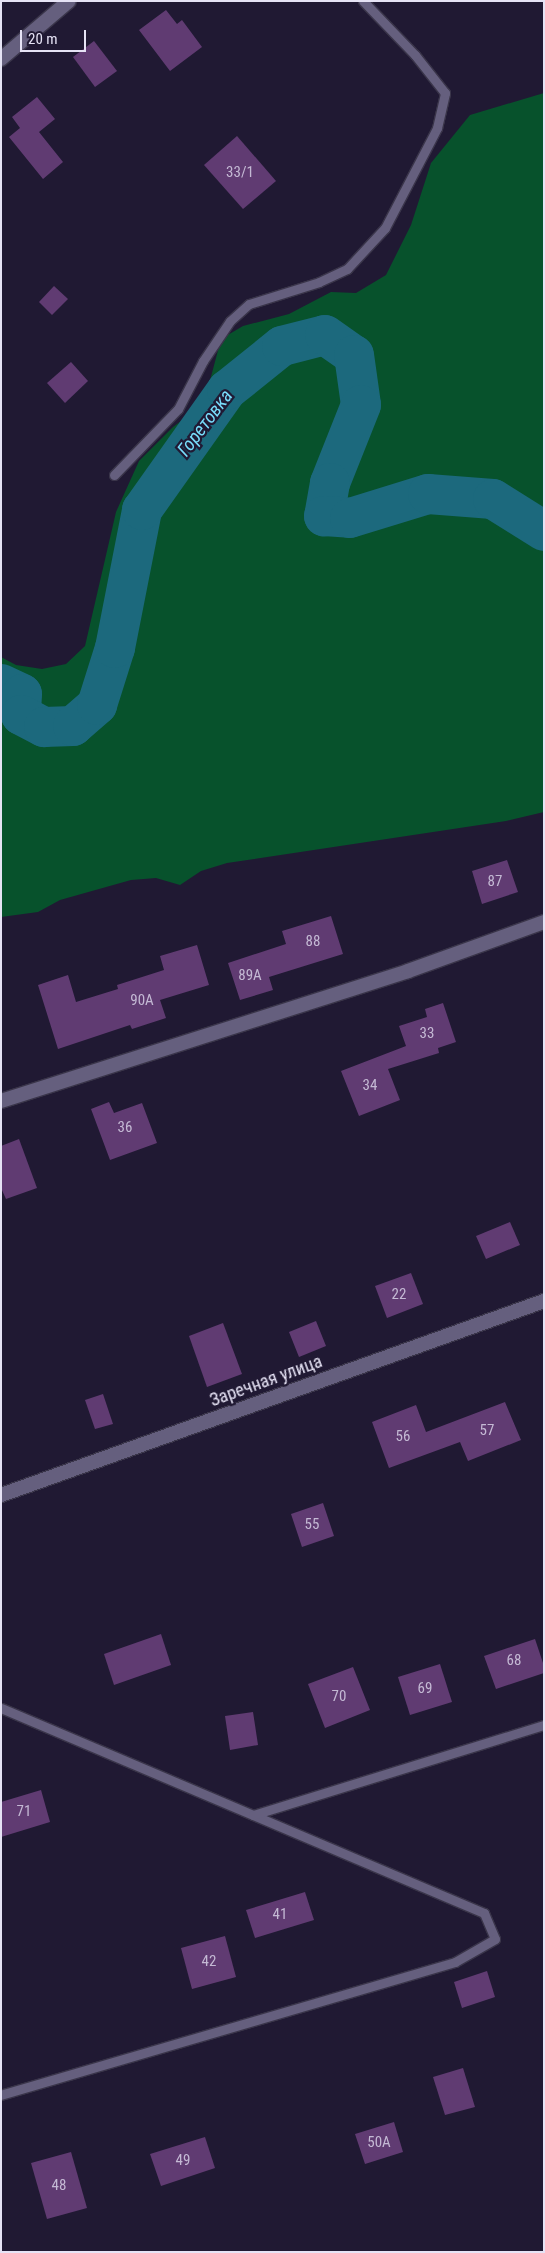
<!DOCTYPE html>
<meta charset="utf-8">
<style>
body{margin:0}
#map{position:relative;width:545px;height:2253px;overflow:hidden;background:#201933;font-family:"Roboto Condensed",sans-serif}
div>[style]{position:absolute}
.green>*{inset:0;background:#07522c}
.river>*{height:40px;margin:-20px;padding:0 20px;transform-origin:20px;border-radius:20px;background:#1c697d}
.building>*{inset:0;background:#603b72}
.roads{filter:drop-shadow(1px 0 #3a354a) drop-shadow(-1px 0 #3a354a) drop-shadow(0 1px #3a354a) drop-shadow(0 -1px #3a354a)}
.service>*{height:9px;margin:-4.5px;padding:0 4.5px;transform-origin:4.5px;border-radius:4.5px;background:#655f7e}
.minor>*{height:14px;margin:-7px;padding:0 7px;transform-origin:7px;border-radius:7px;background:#655f7e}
.tertiary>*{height:14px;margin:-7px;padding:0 7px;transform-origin:7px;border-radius:7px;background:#655f7e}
span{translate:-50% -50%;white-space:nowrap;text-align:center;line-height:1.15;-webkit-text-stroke:4.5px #201933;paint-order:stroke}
.number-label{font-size:15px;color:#c4b9d4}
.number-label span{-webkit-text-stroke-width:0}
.street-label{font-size:18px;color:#e6e3f5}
.water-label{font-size:19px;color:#78dcfa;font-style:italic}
.frame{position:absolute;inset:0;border:2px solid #e6e3f5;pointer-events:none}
.scale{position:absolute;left:20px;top:30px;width:66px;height:22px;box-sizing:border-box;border:2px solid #e6e3f5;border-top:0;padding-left:6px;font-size:15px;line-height:18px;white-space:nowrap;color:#e6e3f5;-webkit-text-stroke:4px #201933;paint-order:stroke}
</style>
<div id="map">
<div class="green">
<i style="clip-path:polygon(544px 93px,544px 812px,506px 821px,227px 863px,201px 871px,180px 885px,156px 878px,131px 880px,60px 900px,38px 912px,1px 917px,1px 657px,16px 665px,42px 669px,66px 664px,85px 646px,116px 512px,139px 461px,173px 427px,197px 409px,208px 388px,221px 339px,243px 326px,289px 314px,331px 292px,356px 293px,386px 275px,411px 225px,431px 163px,470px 115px)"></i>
</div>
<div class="river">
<i style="left:1px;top:684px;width:23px;rotate:25deg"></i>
<i style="left:22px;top:694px;width:21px;rotate:93deg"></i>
<i style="left:21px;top:715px;width:26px;rotate:28deg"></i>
<i style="left:44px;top:727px;width:29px;rotate:-2deg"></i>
<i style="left:73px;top:726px;width:32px;rotate:-41deg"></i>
<i style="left:97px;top:705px;width:60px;rotate:-72.5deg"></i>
<i style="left:115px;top:648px;width:141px;rotate:-78.9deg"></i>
<i style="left:142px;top:510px;width:147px;rotate:-54.7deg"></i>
<i style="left:227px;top:390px;width:70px;rotate:-38.7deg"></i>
<i style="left:282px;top:346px;width:44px;rotate:-14.3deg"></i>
<i style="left:325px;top:335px;width:35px;rotate:35deg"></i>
<i style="left:354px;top:355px;width:50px;rotate:82deg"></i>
<i style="left:361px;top:405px;width:84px;rotate:111.7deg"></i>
<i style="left:330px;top:483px;width:34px;rotate:100deg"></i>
<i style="left:324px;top:516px;width:26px;rotate:4deg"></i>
<i style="left:350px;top:518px;width:82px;rotate:-17.1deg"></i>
<i style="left:428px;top:494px;width:65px;rotate:4.4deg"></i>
<i style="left:493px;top:499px;width:60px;rotate:32.1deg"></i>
</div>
<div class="building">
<i style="clip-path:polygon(166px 10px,177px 24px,182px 20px,202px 47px,170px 71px,139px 30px)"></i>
<i style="clip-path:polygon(94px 41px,117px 71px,95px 87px,73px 57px)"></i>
<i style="clip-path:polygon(37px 97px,55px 119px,39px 132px,63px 162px,43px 179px,9px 137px,20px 128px,12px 117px)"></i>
<i style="clip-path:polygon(237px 136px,276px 181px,243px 209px,204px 165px)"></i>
<i style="clip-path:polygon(54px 286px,68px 299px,52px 315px,39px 302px)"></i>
<i style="clip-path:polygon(71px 362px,88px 381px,65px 403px,47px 383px)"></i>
<i style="clip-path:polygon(507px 860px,518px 892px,482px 904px,472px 871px)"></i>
<i style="clip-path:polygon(331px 916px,343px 954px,269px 977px,273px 990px,240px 1000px,228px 963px,286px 944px,282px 931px)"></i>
<i style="clip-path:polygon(197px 945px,209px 985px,160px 1000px,166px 1018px,132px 1029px,130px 1025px,58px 1049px,38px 985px,68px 975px,76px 1002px,118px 989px,117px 985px,164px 970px,160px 956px)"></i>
<i style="clip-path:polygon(443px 1003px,456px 1042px,438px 1048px,439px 1053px,388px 1069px,400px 1100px,359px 1116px,341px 1071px,406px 1046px,399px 1026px,427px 1017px,425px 1009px)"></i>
<i style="clip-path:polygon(109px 1102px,114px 1113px,142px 1103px,157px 1143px,110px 1160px,91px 1109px)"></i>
<i style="clip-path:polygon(19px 1139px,37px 1188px,6px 1199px,1px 1188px,1px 1146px)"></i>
<i style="clip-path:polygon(510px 1222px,520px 1245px,486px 1259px,476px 1236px)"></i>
<i style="clip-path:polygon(411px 1273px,423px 1304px,387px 1318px,375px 1286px)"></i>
<i style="clip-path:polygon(316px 1321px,326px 1346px,299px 1357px,289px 1332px)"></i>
<i style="clip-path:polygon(223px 1323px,242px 1374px,207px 1387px,189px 1336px)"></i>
<i style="clip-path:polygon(103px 1394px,113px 1424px,95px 1429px,85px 1400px)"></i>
<i style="clip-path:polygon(505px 1402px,521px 1440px,468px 1461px,460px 1442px,389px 1468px,372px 1422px,416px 1405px,426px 1432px)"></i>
<i style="clip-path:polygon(323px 1503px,334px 1536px,302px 1547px,291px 1514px)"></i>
<i style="clip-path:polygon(161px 1634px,171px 1665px,114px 1685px,104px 1654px)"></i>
<i style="clip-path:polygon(535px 1639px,544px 1666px,544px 1673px,496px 1689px,484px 1656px)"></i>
<i style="clip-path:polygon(440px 1664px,452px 1702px,410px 1715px,398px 1677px)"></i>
<i style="clip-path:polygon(353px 1667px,370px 1710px,325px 1728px,308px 1684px)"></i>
<i style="clip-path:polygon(253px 1712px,258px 1745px,230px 1750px,225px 1716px)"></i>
<i style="clip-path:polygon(41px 1790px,50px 1822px,1px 1837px,1px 1802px)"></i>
<i style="clip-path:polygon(305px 1892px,314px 1920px,255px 1938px,246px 1910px)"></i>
<i style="clip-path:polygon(225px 1936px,236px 1977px,192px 1989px,181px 1948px)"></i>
<i style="clip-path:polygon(487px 1971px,495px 1997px,462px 2008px,454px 1982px)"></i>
<i style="clip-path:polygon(463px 2068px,475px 2107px,445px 2115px,433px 2077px)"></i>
<i style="clip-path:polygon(394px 2122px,403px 2152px,365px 2164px,355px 2134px)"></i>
<i style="clip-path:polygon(205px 2137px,215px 2168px,161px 2186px,150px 2154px)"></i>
<i style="clip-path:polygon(71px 2152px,87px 2208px,47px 2219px,31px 2163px)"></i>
</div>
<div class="roads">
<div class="service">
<i style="left:114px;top:475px;width:92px;rotate:-45.9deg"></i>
<i style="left:178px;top:409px;width:54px;rotate:-62.5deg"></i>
<i style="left:203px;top:361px;width:48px;rotate:-56deg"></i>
<i style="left:230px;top:321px;width:25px;rotate:-42deg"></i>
<i style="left:249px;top:304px;width:73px;rotate:-17.4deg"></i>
<i style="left:319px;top:282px;width:31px;rotate:-25deg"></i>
<i style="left:347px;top:269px;width:56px;rotate:-47.2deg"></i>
<i style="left:385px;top:228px;width:113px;rotate:-62.5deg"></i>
<i style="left:437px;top:128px;width:36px;rotate:-77deg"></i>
<i style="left:445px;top:93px;width:48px;rotate:-128.3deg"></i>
<i style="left:415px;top:55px;width:75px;rotate:-133.9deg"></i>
<i style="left:1px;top:1708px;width:525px;rotate:23deg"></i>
<i style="left:484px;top:1913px;width:28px;rotate:67deg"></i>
<i style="left:495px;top:1939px;width:46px;rotate:150.1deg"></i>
<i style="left:455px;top:1962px;width:473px;rotate:163.7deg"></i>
<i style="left:253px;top:1815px;width:305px;rotate:-17.2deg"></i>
</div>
<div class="minor">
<i style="left:1px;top:1101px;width:427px;rotate:-17.7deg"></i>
<i style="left:408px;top:971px;width:145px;rotate:-19.8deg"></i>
<i style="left:1px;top:1495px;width:577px;rotate:-19.66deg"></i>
</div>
<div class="tertiary">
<i style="left:1px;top:59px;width:89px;rotate:-40.5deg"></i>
</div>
</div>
<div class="number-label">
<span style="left:240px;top:173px">33/1</span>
<span style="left:495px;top:882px">87</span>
<span style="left:313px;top:942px">88</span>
<span style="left:250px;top:976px">89А</span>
<span style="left:142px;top:1001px">90А</span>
<span style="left:427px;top:1034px">33</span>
<span style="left:370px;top:1086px">34</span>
<span style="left:125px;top:1128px">36</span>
<span style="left:399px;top:1295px">22</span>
<span style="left:487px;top:1431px">57</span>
<span style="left:403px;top:1437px">56</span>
<span style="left:312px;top:1525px">55</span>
<span style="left:514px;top:1661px">68</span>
<span style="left:425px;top:1689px">69</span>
<span style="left:339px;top:1697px">70</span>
<span style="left:24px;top:1812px">71</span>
<span style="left:280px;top:1915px">41</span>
<span style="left:209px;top:1962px">42</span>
<span style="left:379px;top:2143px">50А</span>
<span style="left:183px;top:2161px">49</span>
<span style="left:59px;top:2186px">48</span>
</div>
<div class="street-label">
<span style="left:266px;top:1381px;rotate:-20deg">Заречная улица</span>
</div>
<div class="water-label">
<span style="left:205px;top:423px;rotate:-53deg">Горетовка</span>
</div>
<div class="frame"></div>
<div class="scale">20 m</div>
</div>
